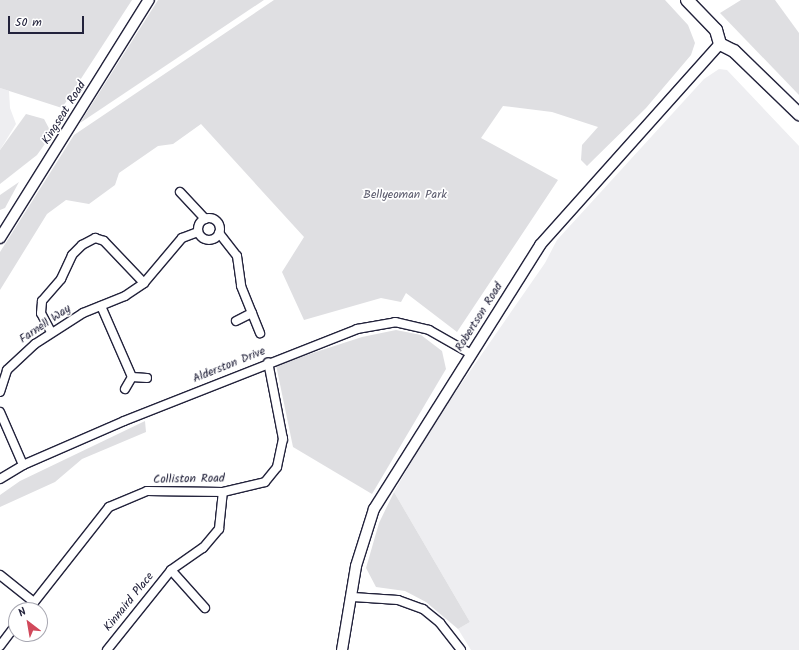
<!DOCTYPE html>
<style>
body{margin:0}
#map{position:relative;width:799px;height:650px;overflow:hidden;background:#fff;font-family:Kalam,sans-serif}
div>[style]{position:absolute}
.built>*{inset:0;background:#eeeef1}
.green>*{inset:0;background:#dfdfe2}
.roads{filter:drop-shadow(1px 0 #22223b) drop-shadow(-1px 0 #22223b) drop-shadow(0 1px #22223b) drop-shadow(0 -1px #22223b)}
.minor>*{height:8px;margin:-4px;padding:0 4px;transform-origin:4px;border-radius:4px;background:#fff}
.minor>.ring{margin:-4px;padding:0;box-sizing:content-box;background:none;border:8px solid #fff;border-radius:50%}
.tertiary>*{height:10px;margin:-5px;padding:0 5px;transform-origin:5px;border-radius:5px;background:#fff}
.secondary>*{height:12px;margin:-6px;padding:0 6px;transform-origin:6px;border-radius:6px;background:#fff}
span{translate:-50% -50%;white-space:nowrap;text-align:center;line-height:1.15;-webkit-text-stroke:3.5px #fff;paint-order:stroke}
.street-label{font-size:12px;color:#22223b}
.park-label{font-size:12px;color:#5b5b6d}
.north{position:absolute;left:8px;top:602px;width:40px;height:40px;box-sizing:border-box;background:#fff;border:1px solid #a7a7b1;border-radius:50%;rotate:329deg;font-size:11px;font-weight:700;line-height:16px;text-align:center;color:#22223b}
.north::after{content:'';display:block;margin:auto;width:14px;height:18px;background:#d1495b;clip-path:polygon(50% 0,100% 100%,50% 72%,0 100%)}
.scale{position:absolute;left:8px;top:16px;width:76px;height:18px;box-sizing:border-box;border:2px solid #22223b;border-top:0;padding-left:5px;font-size:12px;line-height:14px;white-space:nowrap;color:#22223b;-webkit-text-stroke:3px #fff;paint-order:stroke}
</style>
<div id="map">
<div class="built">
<i style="clip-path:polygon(719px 69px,727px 70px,799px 146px,799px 650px,471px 650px,458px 629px,470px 622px,394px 492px,432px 426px,545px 263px,557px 240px,704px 79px)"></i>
<i style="clip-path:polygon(0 88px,9px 91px,10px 108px,16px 124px,0 150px)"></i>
</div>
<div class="green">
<i style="clip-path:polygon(0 0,132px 0,62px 108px,0 88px)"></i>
<i style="clip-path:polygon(158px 0,264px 0,80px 123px)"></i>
<i style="clip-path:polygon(274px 0,665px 0,688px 25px,695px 43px,691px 55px,646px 108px,587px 166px,581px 160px,582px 145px,598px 127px,552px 112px,503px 106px,481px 138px,558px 180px,457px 332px,406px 293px,401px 302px,381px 298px,304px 320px,282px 272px,304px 237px,201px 124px,173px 144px,158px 146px,119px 173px,115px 185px,89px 204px,66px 200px,47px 214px,0 290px,0 252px,74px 135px)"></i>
<i style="clip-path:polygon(741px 0,775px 0,799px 33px,799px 95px,720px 13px)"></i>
<i style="clip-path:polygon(26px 114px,44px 119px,52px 134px,37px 155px,0 184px,0 150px)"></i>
<i style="clip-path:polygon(19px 182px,5px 208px,0 210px,0 195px)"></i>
<i style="clip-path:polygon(396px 330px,421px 335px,442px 351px,446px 369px,372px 494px,293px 447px,276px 365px,362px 337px)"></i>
<i style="clip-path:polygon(145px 421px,146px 432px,82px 459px,55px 482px,0 507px,0 495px,20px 481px)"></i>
<i style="clip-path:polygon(394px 492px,470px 622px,458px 629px,426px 602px,405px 591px,376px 587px,366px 568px,379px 523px)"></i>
</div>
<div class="roads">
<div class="minor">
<i style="left:180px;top:192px;width:37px;rotate:47deg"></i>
<i class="ring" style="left:198px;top:218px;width:14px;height:14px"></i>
<i style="left:219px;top:233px;width:29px;rotate:52deg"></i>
<i style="left:237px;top:256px;width:30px;rotate:82deg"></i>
<i style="left:241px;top:286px;width:51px;rotate:68deg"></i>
<i style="left:101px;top:306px;width:77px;rotate:66.4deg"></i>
<i style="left:236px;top:321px;width:18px;rotate:-27deg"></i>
<i style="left:51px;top:332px;width:21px;rotate:-118deg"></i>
<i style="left:41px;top:313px;width:12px;rotate:-85deg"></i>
<i style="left:42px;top:301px;width:29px;rotate:-49deg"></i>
<i style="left:61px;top:279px;width:26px;rotate:-65deg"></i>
<i style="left:72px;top:255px;width:14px;rotate:-45deg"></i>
<i style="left:82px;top:245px;width:15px;rotate:-28deg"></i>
<i style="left:95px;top:238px;width:9px;rotate:18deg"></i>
<i style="left:104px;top:241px;width:58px;rotate:46.4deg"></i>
<i style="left:125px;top:389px;width:14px;rotate:-60deg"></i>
<i style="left:132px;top:377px;width:15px;rotate:4deg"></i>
<i style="left:0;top:392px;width:23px;rotate:-72deg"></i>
<i style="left:7px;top:370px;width:38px;rotate:-43deg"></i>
<i style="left:35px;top:344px;width:57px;rotate:-32.9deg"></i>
<i style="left:83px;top:313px;width:45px;rotate:-22deg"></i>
<i style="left:125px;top:296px;width:23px;rotate:-34deg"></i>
<i style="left:144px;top:283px;width:59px;rotate:-49.8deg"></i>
<i style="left:182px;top:238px;width:17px;rotate:-21deg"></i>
<i style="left:0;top:412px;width:58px;rotate:66.5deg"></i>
<i style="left:0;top:479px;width:27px;rotate:-31deg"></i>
<i style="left:23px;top:465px;width:110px;rotate:-23.5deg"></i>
<i style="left:124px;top:421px;width:251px;rotate:-21.5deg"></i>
<i style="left:357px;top:329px;width:39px;rotate:-10deg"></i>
<i style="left:395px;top:322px;width:35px;rotate:13deg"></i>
<i style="left:429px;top:330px;width:48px;rotate:29.7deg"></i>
<i style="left:171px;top:570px;width:51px;rotate:48.2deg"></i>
<i style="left:0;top:575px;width:43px;rotate:38.5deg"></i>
<i style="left:353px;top:597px;width:45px;rotate:3.8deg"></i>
<i style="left:398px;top:600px;width:27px;rotate:20deg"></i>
<i style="left:423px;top:609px;width:22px;rotate:39deg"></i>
<i style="left:440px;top:623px;width:34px;rotate:52deg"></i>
<i style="left:28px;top:610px;width:131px;rotate:-51.8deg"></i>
<i style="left:109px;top:507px;width:41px;rotate:-22.8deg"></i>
<i style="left:147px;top:491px;width:76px;rotate:0.8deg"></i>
<i style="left:223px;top:492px;width:43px;rotate:-13.4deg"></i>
<i style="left:265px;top:482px;width:19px;rotate:-51deg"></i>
<i style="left:277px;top:467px;width:29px;rotate:-78deg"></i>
<i style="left:283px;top:439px;width:78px;rotate:-101deg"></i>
<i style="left:0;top:646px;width:26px;rotate:-53deg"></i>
<i style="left:107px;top:650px;width:102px;rotate:-51.3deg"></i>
<i style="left:171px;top:570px;width:39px;rotate:-35deg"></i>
<i style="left:203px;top:548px;width:25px;rotate:-50deg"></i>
<i style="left:219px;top:529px;width:37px;rotate:-84deg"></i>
</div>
<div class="tertiary">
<i style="left:0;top:238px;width:281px;rotate:-58deg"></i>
<i style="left:342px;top:650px;width:85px;rotate:-80.5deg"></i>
<i style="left:356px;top:566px;width:60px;rotate:-72.5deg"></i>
<i style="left:374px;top:509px;width:312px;rotate:-57.8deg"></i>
<i style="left:540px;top:245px;width:270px;rotate:-48.2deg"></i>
</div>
<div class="secondary">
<i style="left:687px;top:0;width:42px;rotate:46deg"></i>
<i style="left:716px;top:30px;width:15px;rotate:74deg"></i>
<i style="left:720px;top:44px;width:16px;rotate:27deg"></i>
<i style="left:734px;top:51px;width:91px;rotate:44.1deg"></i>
</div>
</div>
<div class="street-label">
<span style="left:64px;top:113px;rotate:-58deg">Kingseat Road</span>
<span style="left:479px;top:317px;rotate:-58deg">Robertson Road</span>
<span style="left:45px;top:324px;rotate:-34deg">Farnell Way</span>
<span style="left:229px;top:365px;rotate:-22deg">Alderston Drive</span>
<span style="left:189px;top:479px;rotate:-1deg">Colliston Road</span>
<span style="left:129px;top:602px;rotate:-51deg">Kinnaird Place</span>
</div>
<div class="park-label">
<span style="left:405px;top:195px">Bellyeoman Park</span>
</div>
<div class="north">N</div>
<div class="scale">50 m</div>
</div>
